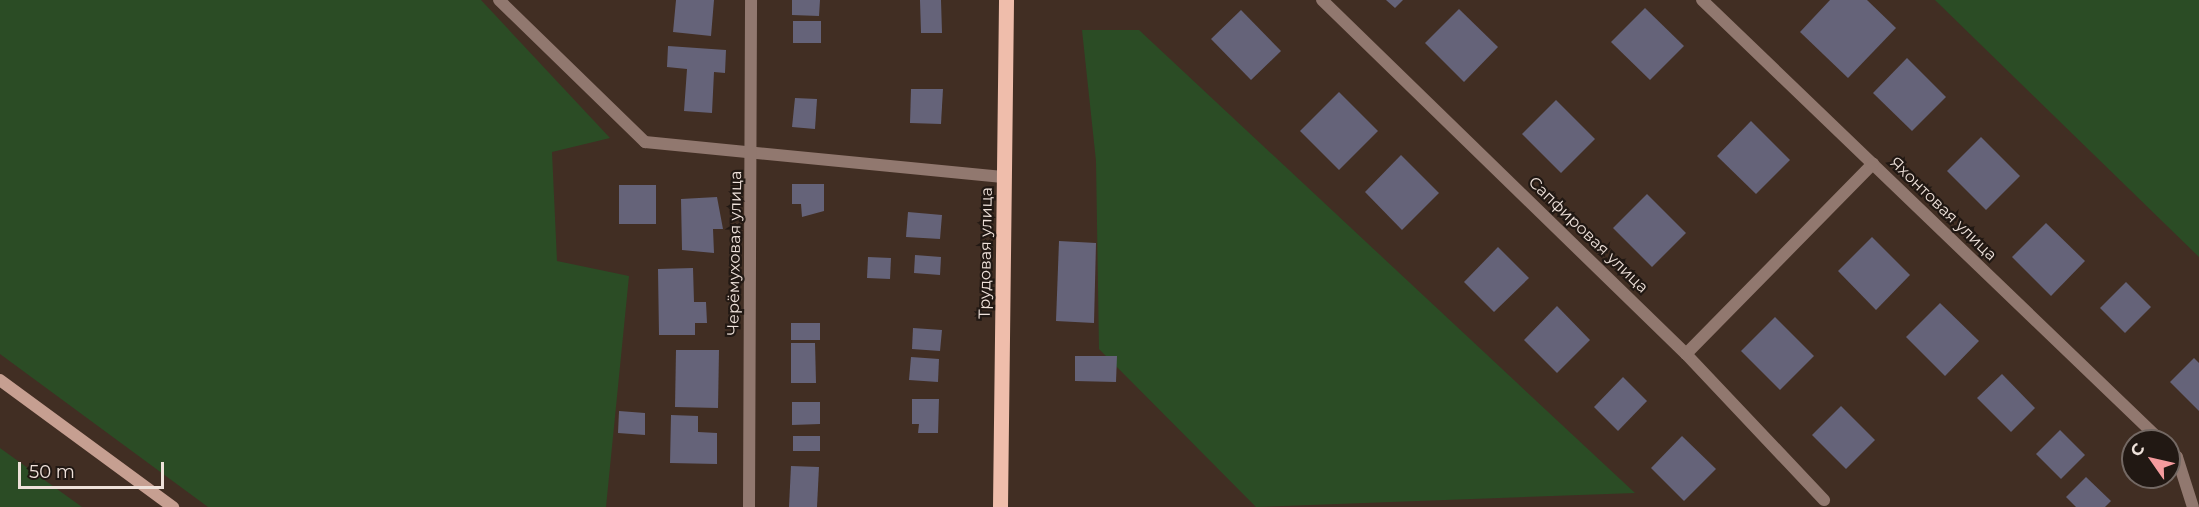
<!DOCTYPE html>
<meta charset="utf-8">
<style>
body{margin:0}
#map{position:relative;width:2199px;height:507px;overflow:hidden;background:#412e23;font-family:Montserrat,sans-serif}
div>[style]{position:absolute}
.green>*{inset:0;background:#2b4c25}
.building>*{inset:0;background:#656379}
.street>*{height:12px;margin:-6px;padding:0 6px;transform-origin:6px;border-radius:6px;background:#91786f}
.secondary>*{height:12px;margin:-6px;padding:0 6px;transform-origin:6px;border-radius:6px;background:#c69f91}
.primary>*{height:15px;margin:-7.5px;padding:0 7.5px;transform-origin:7.5px;border-radius:7.5px;background:#efbdab}
span{translate:-50% -50%;white-space:nowrap;text-align:center;line-height:1.15;-webkit-text-stroke:4.5px #211813;paint-order:stroke}
.street-label{font-size:16px;color:#eee1da}
.north{position:absolute;left:2121px;top:429px;width:60px;height:60px;box-sizing:border-box;background:#211813;border:2px solid #736863;border-radius:50%;rotate:304deg;font-size:16px;font-weight:700;line-height:24px;text-align:center;color:#eee1da}
.north::after{content:'';display:block;margin:auto;width:21px;height:27px;background:#f59b9e;clip-path:polygon(50% 0,100% 100%,50% 72%,0 100%)}
.scale{position:absolute;left:18px;top:462px;width:146px;height:27px;box-sizing:border-box;border:3px solid #eee1da;border-top:0;padding-left:8px;font-size:18px;line-height:21px;white-space:nowrap;color:#eee1da;-webkit-text-stroke:4px #211813;paint-order:stroke}
</style>
<div id="map">
<div class="green">
<i style="clip-path:polygon(0 0,481px 0,610px 138px,552px 152px,557px 261px,629px 276px,606px 507px,208px 507px,0 354px)"></i>
<i style="clip-path:polygon(1935px 0,2199px 0,2199px 257px)"></i>
<i style="clip-path:polygon(1082px 30px,1139px 30px,1635px 493px,1256px 507px,1099px 349px,1096px 161px)"></i>
<i style="clip-path:polygon(0 448px,82px 507px,0 507px)"></i>
</div>
<div class="building">
<i style="clip-path:polygon(676px 0,714px 0,711px 36px,673px 32px)"></i>
<i style="clip-path:polygon(792px 0,820px 0,819px 16px,792px 15px)"></i>
<i style="clip-path:polygon(920px 0,941px 0,942px 33px,921px 33px)"></i>
<i style="clip-path:polygon(1386px 0,1403px 0,1395px 8px)"></i>
<i style="clip-path:polygon(1830px 0,1867px 0,1896px 28px,1848px 78px,1800px 32px)"></i>
<i style="clip-path:polygon(1645px 8px,1684px 46px,1650px 80px,1611px 42px)"></i>
<i style="clip-path:polygon(1459px 9px,1498px 47px,1464px 82px,1425px 43px)"></i>
<i style="clip-path:polygon(1241px 10px,1281px 51px,1251px 80px,1211px 39px)"></i>
<i style="clip-path:polygon(793px 21px,821px 21px,821px 43px,793px 43px)"></i>
<i style="clip-path:polygon(668px 46px,726px 50px,725px 73px,714px 72px,712px 113px,684px 111px,687px 69px,667px 67px)"></i>
<i style="clip-path:polygon(1907px 58px,1946px 97px,1912px 131px,1873px 93px)"></i>
<i style="clip-path:polygon(911px 89px,943px 89px,941px 124px,910px 123px)"></i>
<i style="clip-path:polygon(1339px 92px,1378px 131px,1339px 170px,1300px 131px)"></i>
<i style="clip-path:polygon(795px 98px,817px 99px,815px 129px,792px 127px)"></i>
<i style="clip-path:polygon(1556px 100px,1595px 139px,1561px 173px,1522px 134px)"></i>
<i style="clip-path:polygon(1751px 121px,1790px 160px,1756px 194px,1717px 156px)"></i>
<i style="clip-path:polygon(1981px 137px,2020px 176px,1986px 210px,1947px 171px)"></i>
<i style="clip-path:polygon(1401px 155px,1439px 193px,1402px 230px,1365px 192px)"></i>
<i style="clip-path:polygon(792px 184px,824px 184px,824px 211px,802px 217px,801px 204px,792px 204px)"></i>
<i style="clip-path:polygon(619px 185px,656px 185px,656px 224px,619px 224px)"></i>
<i style="clip-path:polygon(1647px 194px,1686px 233px,1652px 267px,1613px 228px)"></i>
<i style="clip-path:polygon(717px 197px,723px 229px,713px 229px,714px 253px,682px 250px,681px 199px)"></i>
<i style="clip-path:polygon(908px 212px,942px 215px,940px 239px,906px 237px)"></i>
<i style="clip-path:polygon(2046px 223px,2085px 261px,2051px 296px,2012px 257px)"></i>
<i style="clip-path:polygon(1872px 237px,1910px 275px,1876px 310px,1838px 271px)"></i>
<i style="clip-path:polygon(1059px 241px,1096px 243px,1094px 323px,1056px 321px)"></i>
<i style="clip-path:polygon(1498px 247px,1529px 278px,1494px 312px,1464px 282px)"></i>
<i style="clip-path:polygon(915px 255px,941px 257px,940px 275px,914px 273px)"></i>
<i style="clip-path:polygon(868px 257px,891px 258px,890px 279px,867px 278px)"></i>
<i style="clip-path:polygon(693px 268px,694px 302px,706px 302px,707px 323px,695px 323px,695px 335px,659px 335px,658px 269px)"></i>
<i style="clip-path:polygon(2126px 282px,2151px 307px,2125px 333px,2100px 308px)"></i>
<i style="clip-path:polygon(1940px 303px,1979px 341px,1945px 376px,1906px 337px)"></i>
<i style="clip-path:polygon(1557px 306px,1590px 340px,1557px 373px,1524px 340px)"></i>
<i style="clip-path:polygon(1775px 317px,1814px 356px,1780px 390px,1741px 351px)"></i>
<i style="clip-path:polygon(791px 323px,820px 323px,820px 340px,791px 340px)"></i>
<i style="clip-path:polygon(913px 328px,942px 330px,940px 351px,912px 349px)"></i>
<i style="clip-path:polygon(791px 343px,815px 343px,816px 383px,791px 383px)"></i>
<i style="clip-path:polygon(676px 350px,719px 350px,718px 408px,675px 407px)"></i>
<i style="clip-path:polygon(1075px 356px,1117px 356px,1116px 382px,1075px 381px)"></i>
<i style="clip-path:polygon(911px 357px,939px 359px,938px 382px,909px 380px)"></i>
<i style="clip-path:polygon(2194px 358px,2199px 363px,2199px 411px,2170px 382px)"></i>
<i style="clip-path:polygon(2002px 374px,2035px 408px,2011px 432px,1977px 398px)"></i>
<i style="clip-path:polygon(1623px 377px,1647px 401px,1618px 431px,1594px 407px)"></i>
<i style="clip-path:polygon(912px 399px,939px 399px,938px 433px,918px 433px,919px 424px,912px 424px)"></i>
<i style="clip-path:polygon(792px 402px,820px 402px,820px 424px,792px 425px)"></i>
<i style="clip-path:polygon(1841px 406px,1875px 440px,1846px 469px,1812px 435px)"></i>
<i style="clip-path:polygon(619px 411px,645px 413px,645px 435px,618px 433px)"></i>
<i style="clip-path:polygon(671px 415px,698px 416px,698px 432px,717px 433px,717px 464px,670px 463px)"></i>
<i style="clip-path:polygon(2060px 430px,2085px 455px,2061px 479px,2036px 454px)"></i>
<i style="clip-path:polygon(793px 436px,820px 436px,820px 451px,793px 451px)"></i>
<i style="clip-path:polygon(1682px 436px,1716px 469px,1684px 501px,1651px 468px)"></i>
<i style="clip-path:polygon(791px 466px,819px 467px,817px 507px,789px 507px)"></i>
<i style="clip-path:polygon(2086px 477px,2111px 501px,2105px 507px,2076px 507px,2066px 497px)"></i>
</div>
<div class="street">
<i style="left:499px;top:0;width:204px;rotate:44.2deg"></i>
<i style="left:645px;top:142px;width:362px;rotate:5.6deg"></i>
<i style="left:1322px;top:0;width:508px;rotate:44.2deg"></i>
<i style="left:1686px;top:354px;width:201px;rotate:46.6deg"></i>
<i style="left:1702px;top:0;width:637px;rotate:43.85deg"></i>
<i style="left:1686px;top:354px;width:267px;rotate:-45.5deg"></i>
<i style="left:2169px;top:449px;width:11px;rotate:45deg"></i>
<i style="left:2177px;top:457px;width:52px;rotate:72.3deg"></i>
<i style="left:749px;top:507px;width:507px;rotate:-89.77deg"></i>
</div>
<div class="secondary">
<i style="left:0;top:380px;width:215px;rotate:36.3deg"></i>
</div>
<div class="primary">
<i style="left:1000px;top:507px;width:507px;rotate:-89.32deg"></i>
</div>
<div class="street-label">
<span style="left:1943px;top:209px;rotate:44deg">Яхонтовая улица</span>
<span style="left:1588px;top:235px;rotate:44deg">Сапфировая улица</span>
<span style="left:735px;top:253px;rotate:-89deg">Черёмуховая улица</span>
<span style="left:986px;top:253px;rotate:-89deg">Трудовая улица</span>
</div>
<div class="north">С</div>
<div class="scale">50 m</div>
</div>
